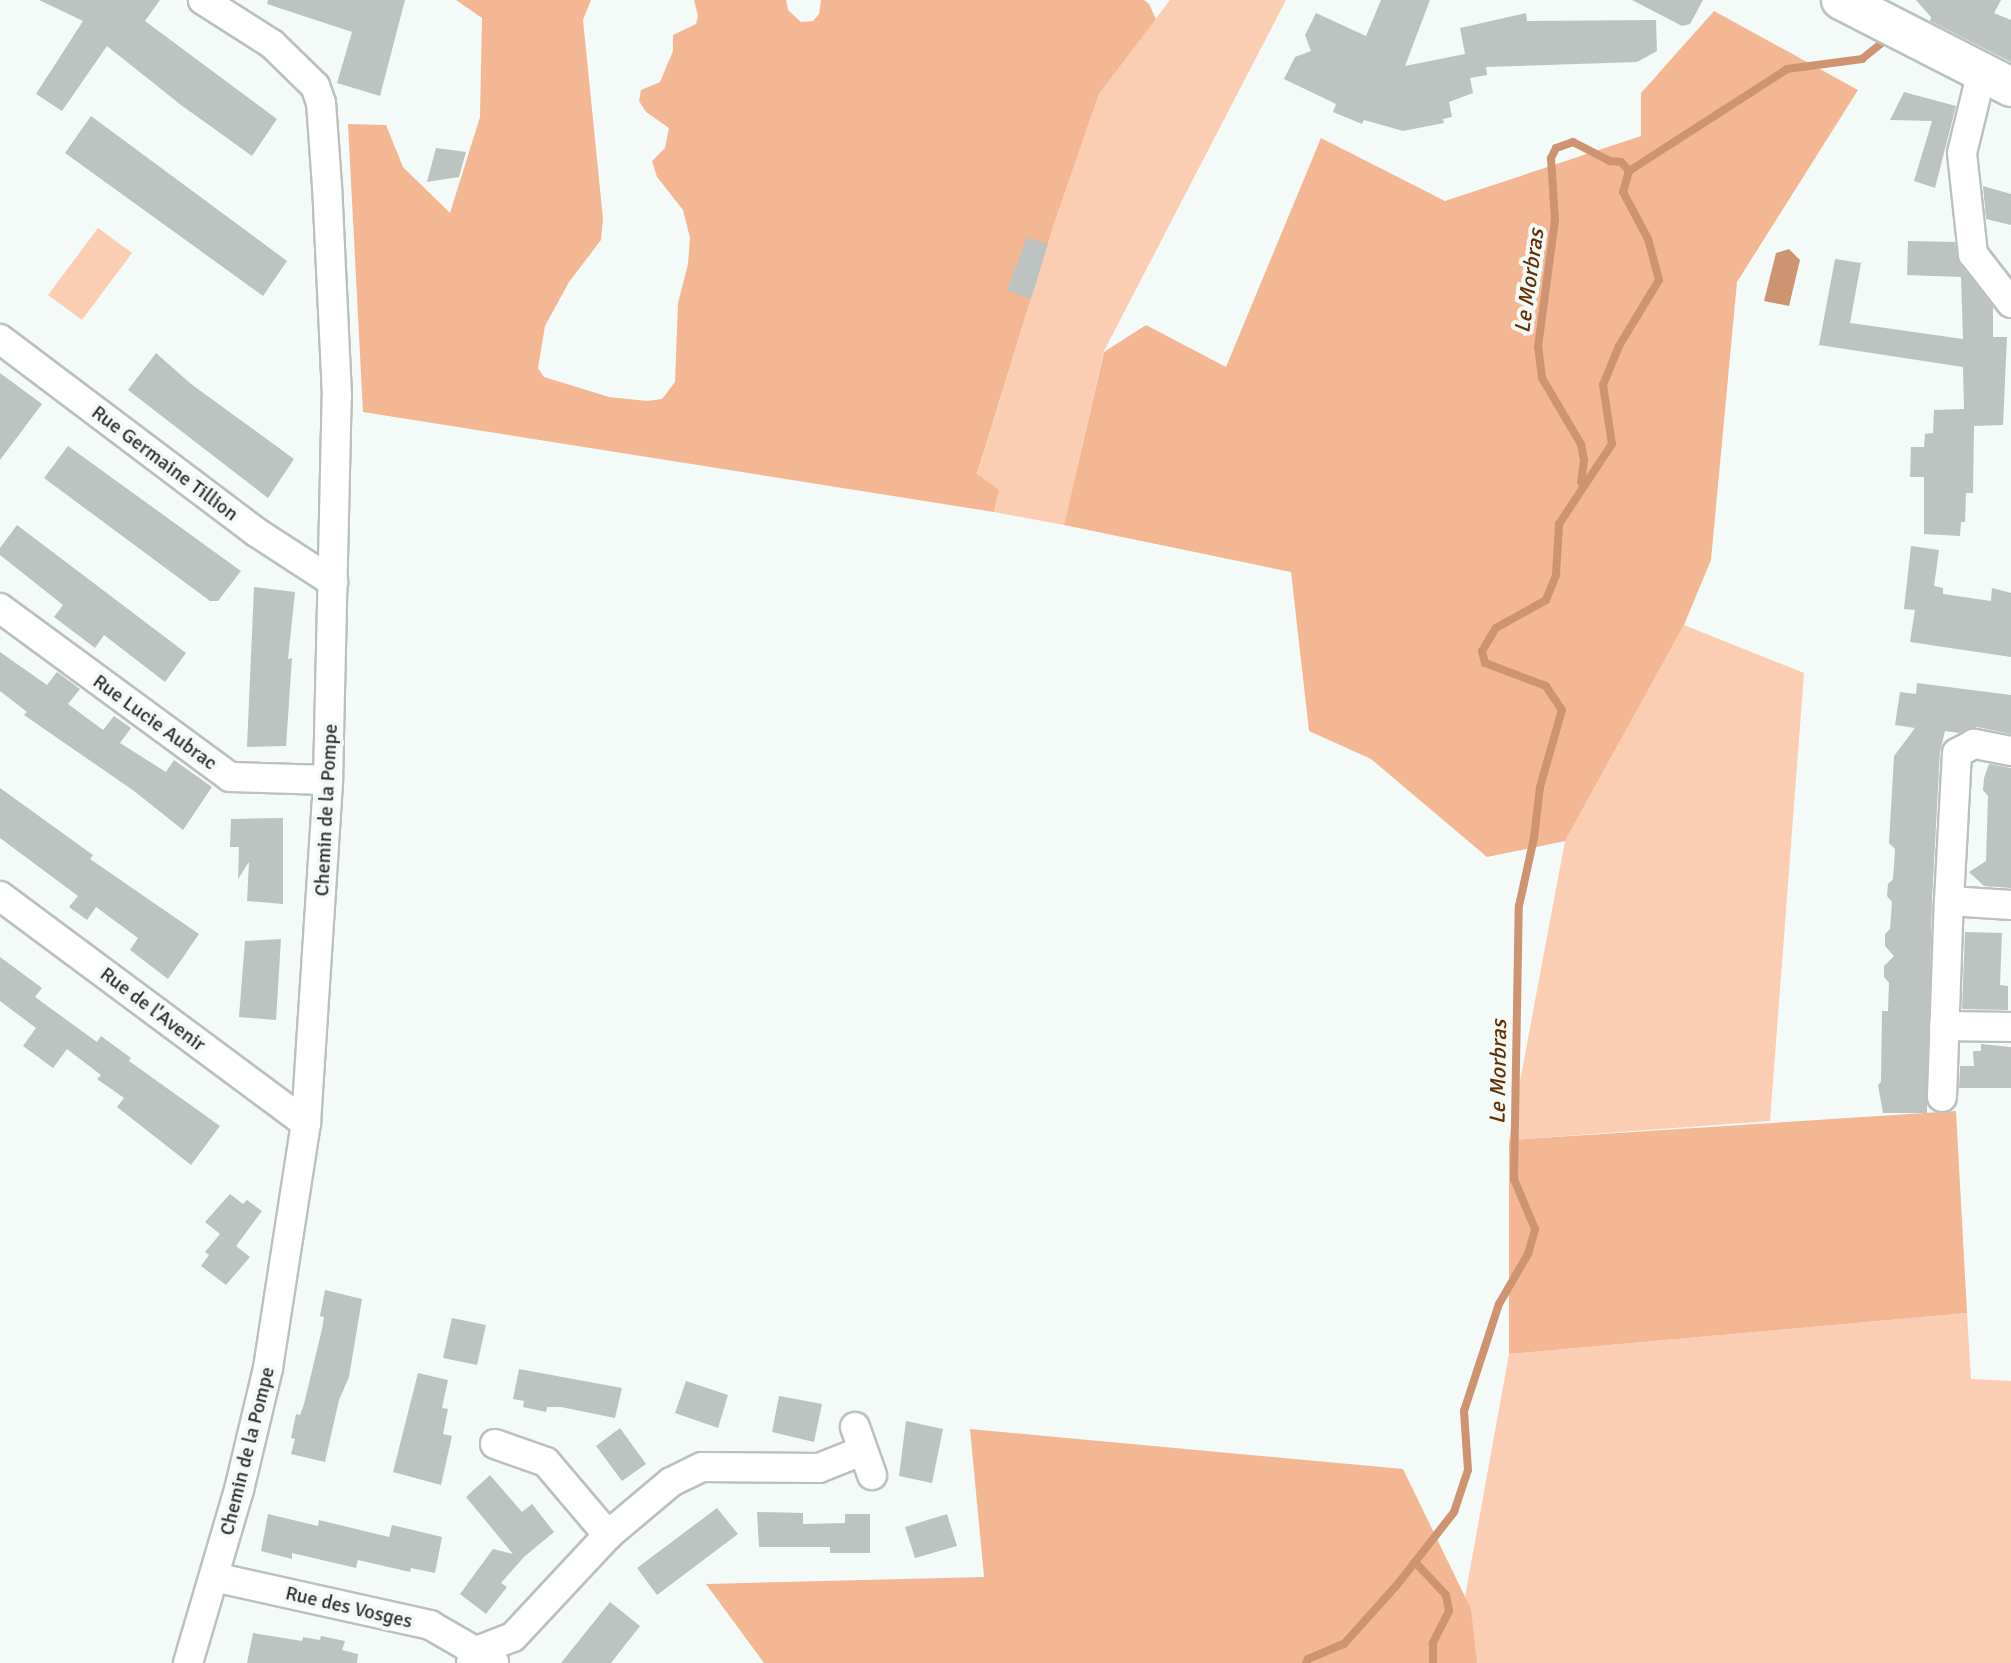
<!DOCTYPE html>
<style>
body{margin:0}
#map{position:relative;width:2011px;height:1663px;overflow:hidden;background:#f4faf8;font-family:Signika,sans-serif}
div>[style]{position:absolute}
.green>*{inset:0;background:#fbcdb2}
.forest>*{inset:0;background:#f4b794}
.water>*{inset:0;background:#ce9371}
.stream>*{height:8px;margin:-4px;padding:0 4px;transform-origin:4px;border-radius:4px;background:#ce9371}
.building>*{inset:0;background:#bdc3c1}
.roads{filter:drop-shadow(2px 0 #bbc1bf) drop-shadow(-2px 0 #bbc1bf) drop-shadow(0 2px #bbc1bf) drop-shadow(0 -2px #bbc1bf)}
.street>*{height:28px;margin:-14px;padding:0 14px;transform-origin:14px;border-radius:14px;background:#fff}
.secondary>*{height:38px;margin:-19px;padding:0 19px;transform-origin:19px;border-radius:19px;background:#fff}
span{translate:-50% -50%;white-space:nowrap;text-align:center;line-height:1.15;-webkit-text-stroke:8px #f4faf8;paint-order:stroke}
.street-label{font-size:20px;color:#2f3231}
.water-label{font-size:22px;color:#663005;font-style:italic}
</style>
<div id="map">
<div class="green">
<i style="clip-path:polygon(1170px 0,1286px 0,1104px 351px,1064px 525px,994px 512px,999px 490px,977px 475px,1053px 227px,1099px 94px)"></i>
<i style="clip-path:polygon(98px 228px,132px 253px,82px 320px,48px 295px)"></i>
<i style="clip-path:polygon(1684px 625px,1804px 673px,1770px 1121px,1509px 1140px,1565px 841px)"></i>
<i style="clip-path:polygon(1967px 1313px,1971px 1379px,2011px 1381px,2011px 1663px,1453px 1663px,1509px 1354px)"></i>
</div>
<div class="forest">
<i style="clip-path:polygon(456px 0,591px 0,583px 20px,603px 219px,601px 240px,569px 282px,545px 326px,538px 368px,544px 377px,609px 397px,647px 401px,662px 399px,675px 382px,678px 303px,688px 264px,690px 238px,683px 210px,657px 177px,652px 161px,665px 148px,669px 128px,646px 112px,639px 101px,641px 90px,660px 82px,673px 51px,673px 35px,696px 24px,698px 16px,694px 0,786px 0,788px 10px,801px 22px,813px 21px,819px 14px,821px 0,1144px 0,1149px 4px,1156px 19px,1099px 94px,1053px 227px,977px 474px,999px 490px,994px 512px,363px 412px,348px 124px,386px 125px,403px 167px,450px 213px,480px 117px,482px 18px)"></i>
<i style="clip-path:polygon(1714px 11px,1858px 90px,1737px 282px,1711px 560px,1684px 625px,1565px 841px,1487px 857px,1371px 759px,1309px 731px,1291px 572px,1064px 525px,1104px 352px,1146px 325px,1226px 367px,1321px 138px,1445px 201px,1641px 136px,1641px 93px)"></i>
<i style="clip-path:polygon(1956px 1111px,1967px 1313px,1509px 1354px,1509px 1140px)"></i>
<i style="clip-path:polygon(970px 1429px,1403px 1469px,1471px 1609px,1477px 1663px,764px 1663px,706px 1584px,984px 1577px)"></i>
</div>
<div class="water">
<i style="clip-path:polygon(1789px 249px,1800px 260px,1789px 306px,1764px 301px,1776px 253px)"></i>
</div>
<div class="stream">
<i style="left:1581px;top:482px;width:22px;rotate:-82deg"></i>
<i style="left:1584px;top:460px;width:16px;rotate:-101deg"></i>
<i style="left:1581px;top:444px;width:77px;rotate:-120.6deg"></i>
<i style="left:1542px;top:378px;width:31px;rotate:-97deg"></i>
<i style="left:1538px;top:347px;width:128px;rotate:-82.4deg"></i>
<i style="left:1555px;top:220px;width:62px;rotate:-93.7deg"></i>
<i style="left:1551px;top:158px;width:11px;rotate:-63deg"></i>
<i style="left:1556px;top:148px;width:18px;rotate:-19deg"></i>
<i style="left:1573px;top:142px;width:42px;rotate:27.2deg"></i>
<i style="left:1610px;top:161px;width:11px;rotate:5deg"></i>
<i style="left:1621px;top:162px;width:12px;rotate:48deg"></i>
<i style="left:1415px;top:1562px;width:45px;rotate:46.8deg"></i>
<i style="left:1446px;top:1595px;width:16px;rotate:79deg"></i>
<i style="left:1449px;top:1611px;width:36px;rotate:117deg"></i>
<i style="left:1433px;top:1643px;width:20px;rotate:90deg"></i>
<i style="left:1306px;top:1663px;width:4px;rotate:-63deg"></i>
<i style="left:1308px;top:1659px;width:39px;rotate:-23deg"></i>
<i style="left:1344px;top:1644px;width:79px;rotate:-48.1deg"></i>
<i style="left:1397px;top:1585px;width:93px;rotate:-52deg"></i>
<i style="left:1454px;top:1512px;width:44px;rotate:-71.6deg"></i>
<i style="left:1468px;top:1470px;width:59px;rotate:-93.9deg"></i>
<i style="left:1464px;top:1411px;width:113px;rotate:-71.9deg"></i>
<i style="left:1499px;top:1304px;width:58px;rotate:-59.9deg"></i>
<i style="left:1528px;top:1254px;width:26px;rotate:-74deg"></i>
<i style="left:1535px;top:1229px;width:54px;rotate:-112.8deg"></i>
<i style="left:1514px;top:1179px;width:273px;rotate:-89deg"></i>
<i style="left:1519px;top:906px;width:70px;rotate:-77.6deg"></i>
<i style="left:1534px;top:838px;width:51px;rotate:-83.3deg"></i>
<i style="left:1540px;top:787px;width:80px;rotate:-74.1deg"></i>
<i style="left:1562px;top:710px;width:29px;rotate:-124deg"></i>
<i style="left:1546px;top:686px;width:65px;rotate:-159.3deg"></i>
<i style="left:1485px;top:663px;width:12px;rotate:-104deg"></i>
<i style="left:1482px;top:651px;width:27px;rotate:-59deg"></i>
<i style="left:1496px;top:628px;width:57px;rotate:-29.2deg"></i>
<i style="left:1546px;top:600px;width:27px;rotate:-68deg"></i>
<i style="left:1556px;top:575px;width:51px;rotate:-86.6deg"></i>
<i style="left:1559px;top:524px;width:96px;rotate:-56.5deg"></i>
<i style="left:1612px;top:444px;width:60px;rotate:-98.7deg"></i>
<i style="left:1603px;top:385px;width:42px;rotate:-67.7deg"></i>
<i style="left:1619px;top:346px;width:77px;rotate:-58.8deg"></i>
<i style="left:1659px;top:280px;width:42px;rotate:-105deg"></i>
<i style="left:1648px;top:239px;width:53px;rotate:-118deg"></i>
<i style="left:1623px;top:192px;width:22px;rotate:-74deg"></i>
<i style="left:1629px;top:171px;width:188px;rotate:-32.8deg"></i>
<i style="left:1787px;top:69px;width:76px;rotate:-7.6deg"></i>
<i style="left:1862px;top:59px;width:27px;rotate:-39deg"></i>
</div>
<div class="building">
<i style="clip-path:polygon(39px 0,160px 0,145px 21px,277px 119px,252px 156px,181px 105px,107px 46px,62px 111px,36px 94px,83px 21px)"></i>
<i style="clip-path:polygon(268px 0,405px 0,380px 96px,337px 83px,352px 32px,267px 4px)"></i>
<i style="clip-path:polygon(1381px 0,1430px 0,1405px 66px,1465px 54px,1460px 28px,1526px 13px,1527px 21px,1656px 20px,1657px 51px,1637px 62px,1486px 67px,1487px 75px,1470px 78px,1473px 93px,1449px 102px,1452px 117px,1443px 119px,1444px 123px,1403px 131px,1364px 120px,1362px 124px,1333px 112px,1336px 104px,1284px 79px,1295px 57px,1311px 51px,1305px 35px,1316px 13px,1366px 36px)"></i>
<i style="clip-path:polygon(1632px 0,1703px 0,1690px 24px,1682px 26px)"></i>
<i style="clip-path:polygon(1916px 0,2001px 0,1994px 13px,2011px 20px,2011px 62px,1930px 21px,1931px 17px)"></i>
<i style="clip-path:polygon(1904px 92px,1956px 106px,1935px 188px,1914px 181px,1932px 121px,1890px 120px)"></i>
<i style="clip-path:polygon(91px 116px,287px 261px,263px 296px,65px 153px)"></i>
<i style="clip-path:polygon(436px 148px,466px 152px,459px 177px,427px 182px)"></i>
<i style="clip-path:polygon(1983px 186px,2011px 194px,2011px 225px,1986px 219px)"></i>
<i style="clip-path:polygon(1027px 237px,1048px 244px,1031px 299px,1007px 290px)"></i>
<i style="clip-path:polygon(1908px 241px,1955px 242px,1960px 264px,1993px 307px,1993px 337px,2007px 337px,2003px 425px,1974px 426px,1973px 493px,1966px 493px,1965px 522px,1961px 522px,1960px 536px,1924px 534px,1924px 477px,1910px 477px,1911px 447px,1924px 447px,1925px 434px,1933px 433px,1934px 410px,1964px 409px,1963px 367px,1819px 345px,1835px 259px,1861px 263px,1850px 323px,1963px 339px,1961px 277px,1907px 275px)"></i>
<i style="clip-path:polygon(156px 353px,191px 384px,294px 459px,268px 498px,128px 390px)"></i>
<i style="clip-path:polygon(0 373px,42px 404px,0 460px)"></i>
<i style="clip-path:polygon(68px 446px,241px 571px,218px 601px,210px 601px,44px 478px)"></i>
<i style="clip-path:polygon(17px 525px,186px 653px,165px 682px,104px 635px,95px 648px,54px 617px,63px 605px,0 555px,0 548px)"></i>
<i style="clip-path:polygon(1911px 546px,1939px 550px,1934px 586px,1943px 588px,1943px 594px,1991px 601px,1992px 588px,2011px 593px,2011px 657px,1910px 642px,1915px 610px,1904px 609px)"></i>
<i style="clip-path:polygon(254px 587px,295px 592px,288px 659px,292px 658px,286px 746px,247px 747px)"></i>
<i style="clip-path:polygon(0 652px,47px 685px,57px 672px,80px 689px,68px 704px,103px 730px,114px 716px,131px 728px,120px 743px,166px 772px,174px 760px,212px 787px,183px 830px,134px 791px,24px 715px,27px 712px,0 691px)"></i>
<i style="clip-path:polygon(1917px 683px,2011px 695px,2011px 734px,1977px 727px,1959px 733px,1945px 731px,1940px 752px,1932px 900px,1927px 1113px,1883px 1113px,1878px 1085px,1881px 1082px,1882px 1011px,1888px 1011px,1889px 983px,1884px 977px,1884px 966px,1894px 956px,1885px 946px,1885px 934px,1890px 929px,1892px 902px,1887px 896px,1888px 884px,1893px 879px,1895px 849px,1889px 843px,1894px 756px,1915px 728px,1895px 725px,1900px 692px,1916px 694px)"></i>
<i style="clip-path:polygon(1989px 764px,2011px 768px,2011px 888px,1984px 886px,1969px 872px,1986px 861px,1988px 796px,1983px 790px,1984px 778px)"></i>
<i style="clip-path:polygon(0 788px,93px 855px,90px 859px,199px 934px,168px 979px,130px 950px,138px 938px,96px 907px,87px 920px,69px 907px,78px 896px,0 838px)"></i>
<i style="clip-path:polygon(283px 818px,283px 904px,247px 901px,249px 862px,238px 879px,239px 847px,230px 847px,231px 819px)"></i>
<i style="clip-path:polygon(1965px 932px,2002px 933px,2000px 985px,2008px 986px,2008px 1010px,1962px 1009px)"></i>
<i style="clip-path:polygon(281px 939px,276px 1020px,239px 1017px,245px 941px)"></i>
<i style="clip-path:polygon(0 957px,42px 988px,35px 997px,97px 1042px,101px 1036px,131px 1058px,129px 1061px,220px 1126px,191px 1165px,117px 1107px,124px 1098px,97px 1079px,101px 1075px,67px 1049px,53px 1068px,23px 1046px,36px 1028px,0 1001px)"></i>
<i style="clip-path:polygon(1981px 1044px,2011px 1047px,2011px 1088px,1959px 1088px,1960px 1066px,1974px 1066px,1973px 1051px,1981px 1051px)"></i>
<i style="clip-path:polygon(230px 1194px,243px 1204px,247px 1200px,262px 1211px,236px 1246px,250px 1257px,226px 1285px,201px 1266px,209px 1255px,205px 1252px,220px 1234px,205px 1222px)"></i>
<i style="clip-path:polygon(325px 1290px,362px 1299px,349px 1377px,339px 1400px,325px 1462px,291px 1454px,295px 1439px,291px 1438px,296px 1414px,300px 1415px,304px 1404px,322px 1329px,324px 1317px,320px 1316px)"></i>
<i style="clip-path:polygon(452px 1318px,486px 1325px,477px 1365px,443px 1358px)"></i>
<i style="clip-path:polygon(519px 1369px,622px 1388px,615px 1418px,561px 1407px,547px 1407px,546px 1412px,523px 1407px,524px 1401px,513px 1399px)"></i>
<i style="clip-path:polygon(418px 1373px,448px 1380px,442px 1408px,448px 1409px,443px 1434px,452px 1436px,441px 1485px,393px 1472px)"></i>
<i style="clip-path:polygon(686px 1381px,728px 1395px,718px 1428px,675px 1413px)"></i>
<i style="clip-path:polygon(779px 1396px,822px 1404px,814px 1442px,772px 1432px)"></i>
<i style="clip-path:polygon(906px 1421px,943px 1429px,932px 1483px,899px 1476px)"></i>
<i style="clip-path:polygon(620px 1428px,646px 1464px,622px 1481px,596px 1446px)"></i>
<i style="clip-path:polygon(490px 1475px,522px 1512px,532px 1504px,554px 1532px,524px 1557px,501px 1583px,507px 1587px,486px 1614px,460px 1594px,493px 1549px,513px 1554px,466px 1497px)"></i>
<i style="clip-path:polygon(717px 1508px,738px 1534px,657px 1595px,637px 1568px)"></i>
<i style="clip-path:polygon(757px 1512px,803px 1513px,803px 1524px,845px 1523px,845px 1514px,870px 1514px,870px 1553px,830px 1553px,830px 1547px,759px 1547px)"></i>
<i style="clip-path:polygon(268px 1514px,318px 1526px,319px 1520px,389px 1537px,392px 1525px,442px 1537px,435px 1573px,411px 1568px,410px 1572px,358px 1560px,356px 1568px,292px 1553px,292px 1559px,261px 1551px)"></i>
<i style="clip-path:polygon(947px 1514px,957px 1546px,915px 1558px,905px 1527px)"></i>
<i style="clip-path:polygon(610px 1602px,640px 1626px,611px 1663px,561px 1663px)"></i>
<i style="clip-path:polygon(253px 1633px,302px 1641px,303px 1637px,320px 1640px,321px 1636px,345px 1641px,342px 1650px,358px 1654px,357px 1663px,247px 1663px)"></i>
</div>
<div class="roads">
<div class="street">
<i style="left:1982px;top:71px;width:84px;rotate:103.7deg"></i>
<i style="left:1962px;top:153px;width:102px;rotate:83.8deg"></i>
<i style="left:1973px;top:254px;width:62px;rotate:52.2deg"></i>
<i style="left:0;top:339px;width:321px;rotate:37deg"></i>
<i style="left:256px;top:532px;width:92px;rotate:33deg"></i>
<i style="left:0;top:608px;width:285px;rotate:36.3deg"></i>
<i style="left:230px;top:777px;width:98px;rotate:1.8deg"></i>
<i style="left:2011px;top:751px;width:38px;rotate:-169deg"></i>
<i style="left:1974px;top:744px;width:19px;rotate:152deg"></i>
<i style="left:1957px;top:753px;width:148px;rotate:93.1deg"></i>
<i style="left:1949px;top:901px;width:62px;rotate:3.7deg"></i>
<i style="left:0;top:896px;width:381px;rotate:36.6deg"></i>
<i style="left:1944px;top:1026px;width:67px;rotate:0.9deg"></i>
<i style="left:1942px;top:1097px;width:196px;rotate:-88deg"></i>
<i style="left:855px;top:1427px;width:51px;rotate:70.5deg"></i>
<i style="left:495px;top:1444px;width:54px;rotate:19.4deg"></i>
<i style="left:546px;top:1462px;width:96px;rotate:49.7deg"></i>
<i style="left:214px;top:1577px;width:221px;rotate:12.5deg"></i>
<i style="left:430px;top:1625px;width:74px;rotate:30deg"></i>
<i style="left:188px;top:1663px;width:180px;rotate:-73.6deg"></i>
<i style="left:239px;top:1490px;width:125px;rotate:-76.6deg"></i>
<i style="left:268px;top:1368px;width:248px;rotate:-81.2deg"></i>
<i style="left:306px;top:1123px;width:344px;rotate:-86.3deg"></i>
<i style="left:328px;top:780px;width:384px;rotate:-88.7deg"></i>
<i style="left:337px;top:396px;width:210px;rotate:-92.7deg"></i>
<i style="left:327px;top:186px;width:83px;rotate:-94.1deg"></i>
<i style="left:321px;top:103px;width:18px;rotate:-109deg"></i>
<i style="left:315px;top:86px;width:60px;rotate:-135.7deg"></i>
<i style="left:272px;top:44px;width:82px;rotate:-147.5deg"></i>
<i style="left:471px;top:1663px;width:15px;rotate:-58deg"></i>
<i style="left:479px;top:1650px;width:36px;rotate:-21deg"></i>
<i style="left:513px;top:1637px;width:139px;rotate:-47deg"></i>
<i style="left:608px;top:1535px;width:82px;rotate:-40.1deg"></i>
<i style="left:671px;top:1482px;width:34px;rotate:-26deg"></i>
<i style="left:702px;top:1467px;width:117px;rotate:0.5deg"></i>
<i style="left:819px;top:1468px;width:46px;rotate:-21.6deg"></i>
</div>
<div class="secondary">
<i style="left:1841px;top:0;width:191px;rotate:27.1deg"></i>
</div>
</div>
<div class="street-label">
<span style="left:165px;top:463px;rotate:37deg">Rue Germaine Tillion</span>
<span style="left:155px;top:722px;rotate:36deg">Rue Lucie Aubrac</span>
<span style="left:326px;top:810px;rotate:-87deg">Chemin de la Pompe</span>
<span style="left:153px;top:1009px;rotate:37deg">Rue de l'Avenir</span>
<span style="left:247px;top:1451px;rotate:-76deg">Chemin de la Pompe</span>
<span style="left:349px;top:1607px;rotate:13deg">Rue des Vosges</span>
</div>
<div class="water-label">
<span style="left:1529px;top:281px;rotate:-82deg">Le Morbras</span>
<span style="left:1498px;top:1072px;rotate:-89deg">Le Morbras</span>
</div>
</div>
